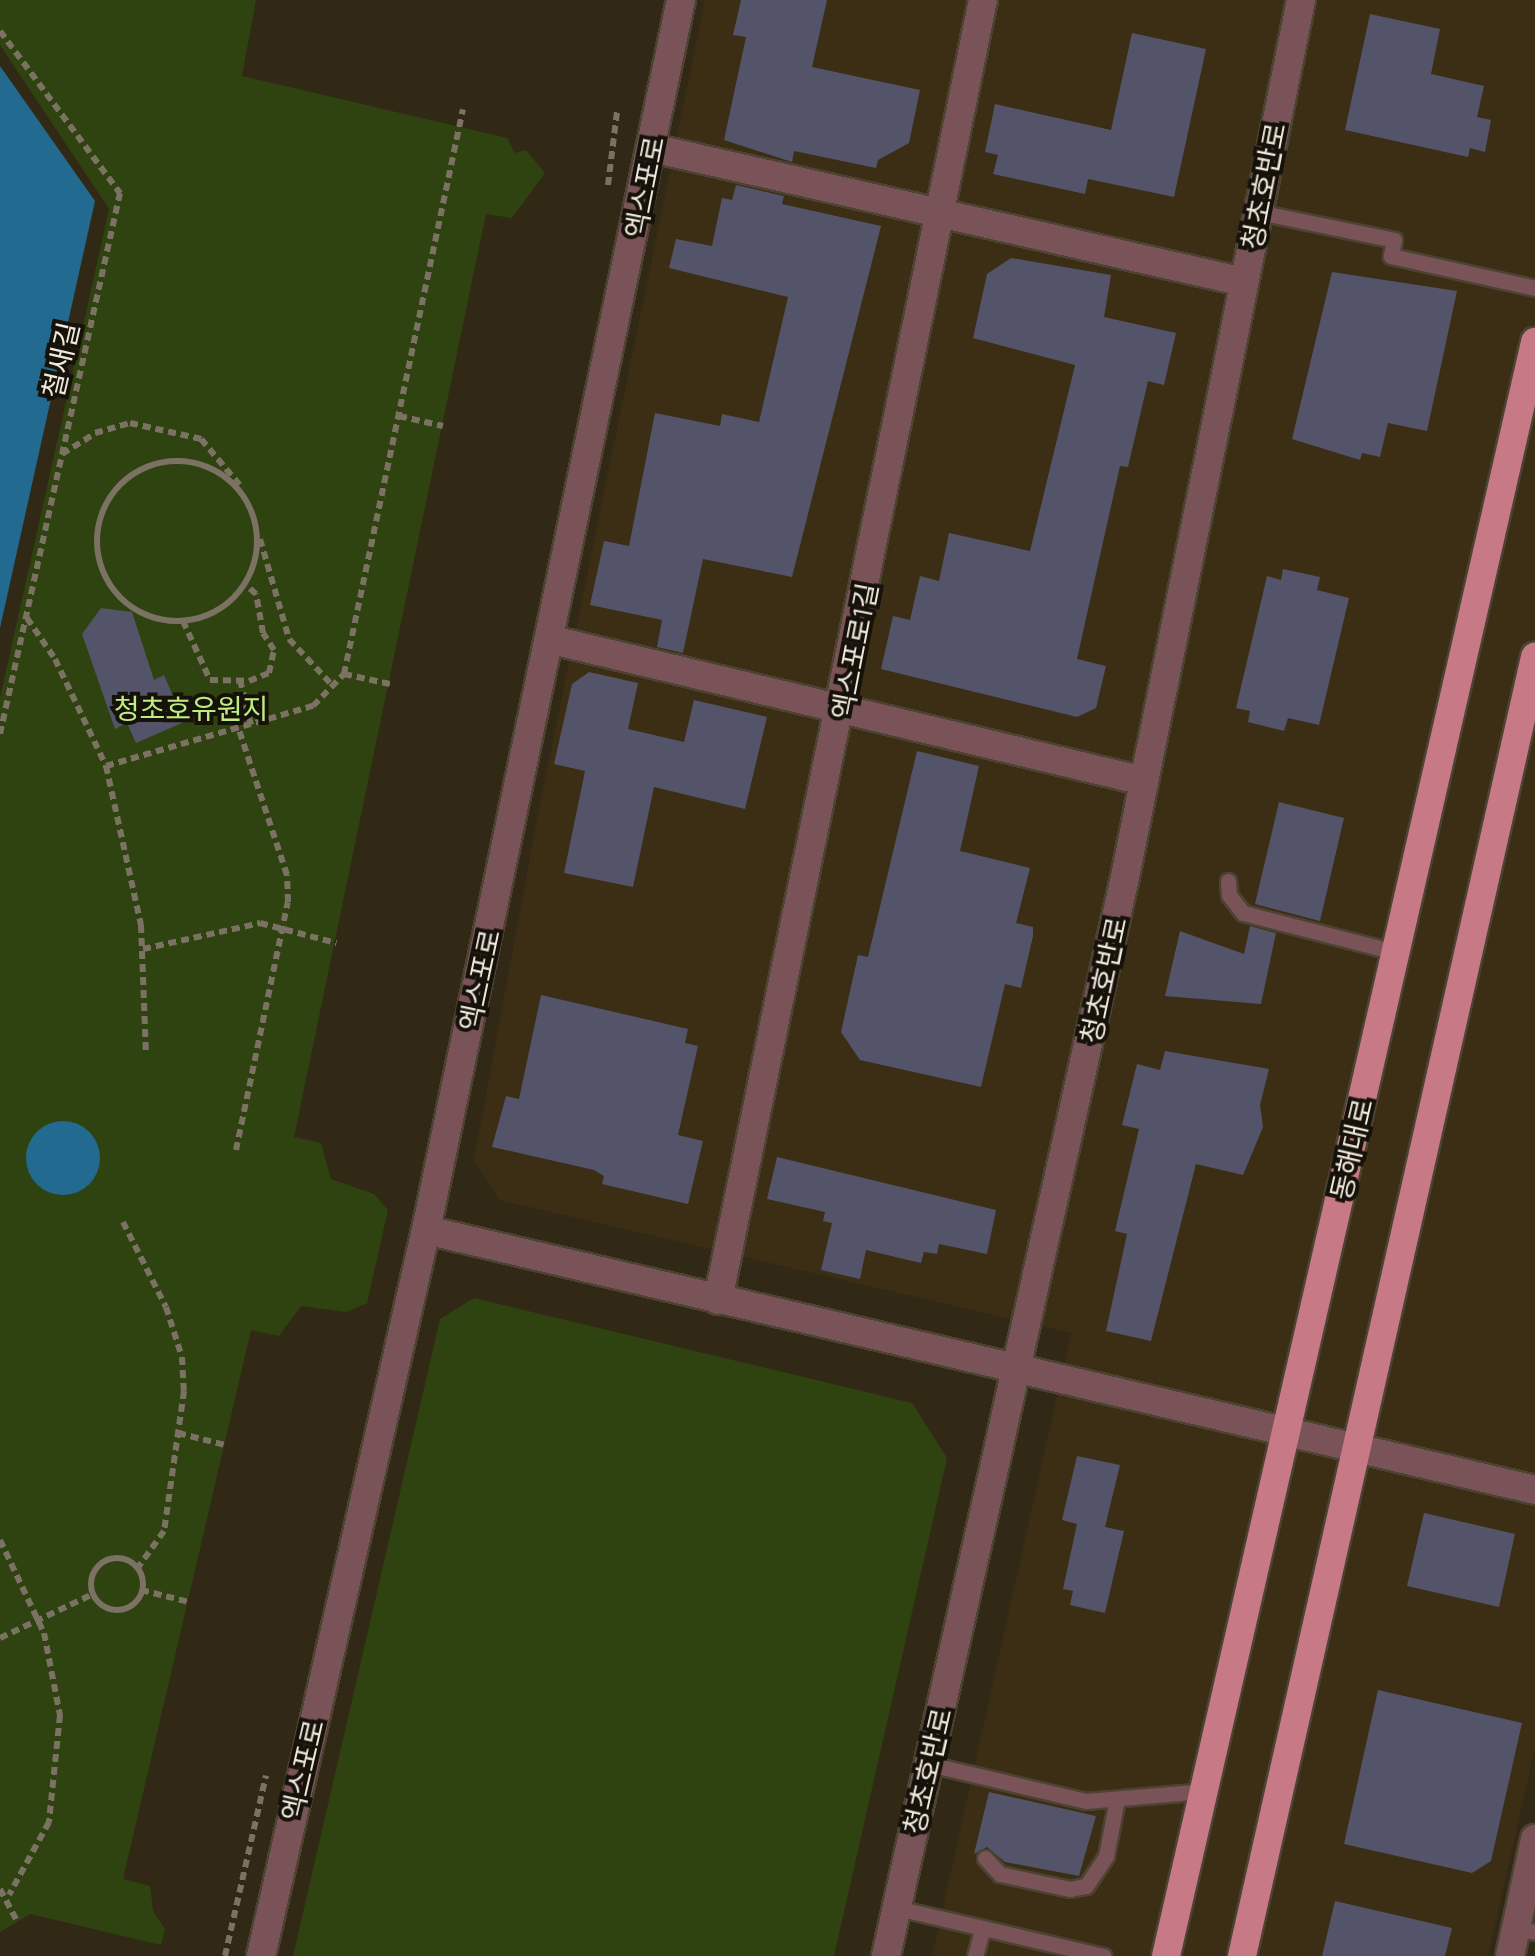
<!DOCTYPE html>
<meta charset="utf-8">
<style>
body{margin:0}
#map{position:relative;width:1535px;height:1956px;overflow:hidden;background:#322816;font-family:Barlow,"Noto Sans KR",sans-serif}
div>[style]{position:absolute}
.built>*{inset:0;background:#3b2e15}
.green>*{inset:0;background:#2f4310}
.water>*{inset:0;background:#226a90}
.round{border-radius:50%}
.building>*{inset:0;background:#535469}
.path>*{height:6px;margin-top:-3px;transform-origin:0;background:repeating-linear-gradient(90deg,#7b7263 0 8px,transparent 0 13px)}
.path>.ring{margin:-3px;padding:0;box-sizing:content-box;background:none;border:6px solid #7b7263;border-radius:50%}
.roads{filter:drop-shadow(2px 0 #4c4332) drop-shadow(-2px 0 #4c4332) drop-shadow(0 2px #4c4332) drop-shadow(0 -2px #4c4332)}
.service>*{height:15px;margin:-7.5px;padding:0 7.5px;transform-origin:7.5px;border-radius:7.5px;background:#795358}
.minor>*{height:28px;margin:-14px;padding:0 14px;transform-origin:14px;border-radius:14px;background:#795358}
.tertiary>*{height:28px;margin:-14px;padding:0 14px;transform-origin:14px;border-radius:14px;background:#795358}
.primary>*{height:28px;margin:-14px;padding:0 14px;transform-origin:14px;border-radius:14px;background:#c77985}
span{translate:-50% -50%;white-space:nowrap;text-align:center;line-height:1.15;-webkit-text-stroke:8px #16120a;paint-order:stroke}
.street-label{font-size:28px;color:#eee8dd}
.park-label{font-size:28px;color:#bded82}
</style>
<div id="map">
<div class="built">
<i style="clip-path:polygon(705px 0,1535px 0,1535px 1748px,1488px 1956px,932px 1956px,1071px 1333px,499px 1200px,474px 1160px,537px 819px)"></i>
</div>
<div class="green">
<i style="clip-path:polygon(0 0,256px 0,242px 76px,507px 138px,515px 153px,526px 150px,545px 173px,512px 218px,486px 214px,294px 1137px,321px 1143px,331px 1179px,374px 1194px,388px 1210px,367px 1303px,346px 1312px,301px 1306px,279px 1336px,251px 1330px,123px 1879px,150px 1886px,153px 1911px,165px 1929px,161px 1945px,30px 1914px,0 1932px,0 698px,109px 209px,0 45px)"></i>
<i style="clip-path:polygon(474px 1298px,912px 1403px,947px 1458px,834px 1956px,293px 1956px,440px 1319px)"></i>
</div>
<div class="water">
<i style="clip-path:polygon(0 66px,95px 201px,0 628px)"></i>
<i class="round" style="left:26px;top:1121px;width:74px;height:74px"></i>
</div>
<div class="building">
<i style="clip-path:polygon(741px 0,827px 0,812px 67px,920px 90px,909px 143px,878px 160px,876px 168px,794px 151px,792px 162px,724px 140px,746px 37px,733px 35px)"></i>
<i style="clip-path:polygon(1370px 14px,1440px 29px,1431px 74px,1484px 86px,1477px 117px,1491px 120px,1485px 152px,1470px 148px,1468px 157px,1345px 130px)"></i>
<i style="clip-path:polygon(1132px 33px,1206px 49px,1174px 197px,1088px 179px,1085px 194px,993px 174px,998px 155px,985px 152px,995px 104px,1111px 130px)"></i>
<i style="clip-path:polygon(736px 185px,784px 196px,782px 204px,881px 226px,792px 577px,703px 559px,683px 653px,657px 647px,662px 620px,590px 605px,604px 541px,629px 546px,655px 413px,720px 426px,722px 414px,759px 422px,788px 297px,669px 268px,676px 239px,712px 246px,722px 198px,732px 200px)"></i>
<i style="clip-path:polygon(1011px 258px,1111px 275px,1104px 317px,1176px 333px,1164px 385px,1148px 381px,1128px 467px,1120px 466px,1077px 659px,1106px 666px,1096px 708px,1077px 717px,881px 669px,893px 616px,910px 620px,920px 576px,939px 581px,949px 533px,1030px 551px,1075px 365px,973px 338px,987px 274px)"></i>
<i style="clip-path:polygon(1332px 272px,1457px 291px,1427px 431px,1388px 423px,1380px 457px,1362px 453px,1360px 460px,1292px 439px)"></i>
<i style="clip-path:polygon(1283px 569px,1320px 577px,1317px 590px,1349px 598px,1319px 725px,1288px 718px,1284px 731px,1248px 722px,1250px 711px,1236px 708px,1267px 576px,1281px 580px)"></i>
<i style="clip-path:polygon(101px 608px,132px 612px,154px 680px,164px 675px,184px 722px,136px 743px,127px 723px,115px 729px,82px 634px)"></i>
<i style="clip-path:polygon(589px 672px,638px 683px,628px 729px,684px 742px,694px 700px,767px 717px,745px 809px,654px 787px,633px 887px,564px 873px,585px 771px,554px 764px,572px 684px)"></i>
<i style="clip-path:polygon(917px 751px,979px 766px,960px 851px,1030px 868px,1016px 923px,1033px 927px,1033px 936px,1021px 988px,1005px 984px,981px 1087px,860px 1060px,841px 1032px,858px 955px,868px 957px)"></i>
<i style="clip-path:polygon(1279px 802px,1344px 818px,1320px 921px,1255px 904px)"></i>
<i style="clip-path:polygon(1250px 926px,1276px 933px,1261px 1004px,1165px 996px,1180px 931px,1244px 954px)"></i>
<i style="clip-path:polygon(541px 995px,688px 1029px,685px 1043px,698px 1046px,678px 1135px,703px 1141px,688px 1204px,602px 1184px,604px 1176px,594px 1170px,492px 1147px,506px 1096px,519px 1099px)"></i>
<i style="clip-path:polygon(1165px 1051px,1269px 1069px,1260px 1105px,1263px 1127px,1243px 1175px,1196px 1164px,1151px 1341px,1106px 1331px,1127px 1234px,1115px 1231px,1139px 1129px,1122px 1125px,1137px 1064px,1160px 1070px)"></i>
<i style="clip-path:polygon(777px 1157px,996px 1210px,987px 1254px,939px 1244px,937px 1254px,924px 1252px,921px 1263px,866px 1250px,860px 1279px,821px 1270px,832px 1223px,823px 1221px,825px 1212px,767px 1199px)"></i>
<i style="clip-path:polygon(1077px 1456px,1120px 1465px,1105px 1527px,1124px 1531px,1105px 1613px,1070px 1605px,1073px 1591px,1063px 1589px,1077px 1524px,1062px 1520px)"></i>
<i style="clip-path:polygon(1424px 1513px,1515px 1534px,1499px 1607px,1407px 1586px)"></i>
<i style="clip-path:polygon(1378px 1690px,1522px 1723px,1491px 1861px,1472px 1873px,1344px 1844px)"></i>
<i style="clip-path:polygon(989px 1792px,1096px 1816px,1079px 1876px,1005px 1862px,987px 1847px,974px 1854px)"></i>
<i style="clip-path:polygon(1335px 1901px,1452px 1928px,1445px 1956px,1322px 1956px)"></i>
</div>
<div class="path">
<i style="left:0;top:31px;width:202px;rotate:53.5deg"></i>
<i style="left:120px;top:193px;width:554px;rotate:102.51deg"></i>
<i style="left:608px;top:185px;width:74px;rotate:-83deg"></i>
<i style="left:399px;top:416px;width:45px;rotate:12.8deg"></i>
<i style="left:62px;top:454px;width:39px;rotate:-32deg"></i>
<i style="left:95px;top:433px;width:36px;rotate:-16deg"></i>
<i style="left:130px;top:423px;width:73px;rotate:12.7deg"></i>
<i style="left:201px;top:439px;width:65px;rotate:50deg"></i>
<i class="ring" style="left:97px;top:461px;width:154px;height:154px"></i>
<i style="left:260px;top:539px;width:104px;rotate:73.8deg"></i>
<i style="left:289px;top:639px;width:64px;rotate:46.9deg"></i>
<i style="left:27px;top:618px;width:50px;rotate:55.7deg"></i>
<i style="left:55px;top:659px;width:119px;rotate:64.5deg"></i>
<i style="left:106px;top:766px;width:163px;rotate:77.6deg"></i>
<i style="left:141px;top:925px;width:130px;rotate:87.8deg"></i>
<i style="left:183px;top:621px;width:65px;rotate:65.4deg"></i>
<i style="left:210px;top:680px;width:39px;rotate:1deg"></i>
<i style="left:249px;top:681px;width:22px;rotate:-22deg"></i>
<i style="left:269px;top:673px;width:24px;rotate:-78deg"></i>
<i style="left:274px;top:650px;width:20px;rotate:-123deg"></i>
<i style="left:263px;top:633px;width:40px;rotate:-100deg"></i>
<i style="left:256px;top:594px;width:15px;rotate:-138deg"></i>
<i style="left:344px;top:674px;width:47px;rotate:12.3deg"></i>
<i style="left:240px;top:680px;width:46px;rotate:76.3deg"></i>
<i style="left:106px;top:766px;width:216px;rotate:-16.2deg"></i>
<i style="left:313px;top:706px;width:45px;rotate:-45.9deg"></i>
<i style="left:344px;top:674px;width:577px;rotate:-78.11deg"></i>
<i style="left:143px;top:949px;width:120px;rotate:-12.5deg"></i>
<i style="left:260px;top:923px;width:79px;rotate:14.7deg"></i>
<i style="left:236px;top:1150px;width:253px;rotate:-78.2deg"></i>
<i style="left:288px;top:902px;width:27px;rotate:-92deg"></i>
<i style="left:287px;top:875px;width:153px;rotate:-108.3deg"></i>
<i style="left:123px;top:1222px;width:95px;rotate:63.2deg"></i>
<i style="left:166px;top:1307px;width:52px;rotate:72.3deg"></i>
<i style="left:182px;top:1357px;width:34px;rotate:87deg"></i>
<i style="left:184px;top:1391px;width:141px;rotate:98.1deg"></i>
<i style="left:164px;top:1531px;width:47px;rotate:125.4deg"></i>
<i style="left:178px;top:1433px;width:49px;rotate:14.3deg"></i>
<i style="left:0;top:1540px;width:103px;rotate:64.7deg"></i>
<i style="left:44px;top:1633px;width:84px;rotate:79deg"></i>
<i style="left:60px;top:1715px;width:108px;rotate:95.9deg"></i>
<i style="left:49px;top:1822px;width:83px;rotate:118.7deg"></i>
<i class="ring" style="left:91px;top:1558px;width:46px;height:46px"></i>
<i style="left:141px;top:1590px;width:49px;rotate:14deg"></i>
<i style="left:0;top:1638px;width:103px;rotate:-25.3deg"></i>
<i style="left:0;top:1889px;width:36px;rotate:62deg"></i>
<i style="left:225px;top:1956px;width:185px;rotate:-77.2deg"></i>
</div>
<div class="roads">
<div class="service">
<i style="left:1258px;top:212px;width:139px;rotate:11.6deg"></i>
<i style="left:1394px;top:240px;width:16px;rotate:101deg"></i>
<i style="left:1391px;top:256px;width:148px;rotate:12.5deg"></i>
<i style="left:1228px;top:881px;width:14px;rotate:86deg"></i>
<i style="left:1229px;top:895px;width:23px;rotate:52deg"></i>
<i style="left:1243px;top:913px;width:157px;rotate:14.4deg"></i>
<i style="left:929px;top:1764px;width:161px;rotate:13.3deg"></i>
<i style="left:1086px;top:1801px;width:118px;rotate:-4.8deg"></i>
<i style="left:985px;top:1858px;width:22px;rotate:47deg"></i>
<i style="left:1000px;top:1874px;width:72px;rotate:12.1deg"></i>
<i style="left:1070px;top:1889px;width:16px;rotate:-11deg"></i>
<i style="left:1086px;top:1886px;width:36px;rotate:-56deg"></i>
<i style="left:1106px;top:1856px;width:58px;rotate:-79.1deg"></i>
<i style="left:897px;top:1908px;width:212px;rotate:13.1deg"></i>
<i style="left:1515px;top:1928px;width:20px;rotate:11deg"></i>
<i style="left:975px;top:1956px;width:28px;rotate:-75deg"></i>
</div>
<div class="minor">
<i style="left:652px;top:148px;width:607px;rotate:12.75deg"></i>
<i style="left:552px;top:640px;width:609px;rotate:13.4deg"></i>
<i style="left:426px;top:1230px;width:1139px;rotate:13.19deg"></i>
<i style="left:718px;top:1300px;width:1327px;rotate:-78.48deg"></i>
<i style="left:261px;top:1956px;width:745px;rotate:-77.2deg"></i>
<i style="left:426px;top:1230px;width:1256px;rotate:-78.29deg"></i>
<i style="left:1510px;top:1956px;width:120px;rotate:-77.9deg"></i>
</div>
<div class="tertiary">
<i style="left:886px;top:1956px;width:1100px;rotate:-77.51deg"></i>
<i style="left:1124px;top:882px;width:900px;rotate:-78.65deg"></i>
</div>
<div class="primary">
<i style="left:1166px;top:1956px;width:1656px;rotate:-77.12deg"></i>
<i style="left:1242px;top:1956px;width:1332px;rotate:-77.29deg"></i>
</div>
</div>
<div class="street-label">
<span style="left:1263px;top:186px;rotate:-79deg">청초호반로</span>
<span style="left:644px;top:187px;rotate:-79deg">엑스포로</span>
<span style="left:60px;top:360px;rotate:-77deg">철새길</span>
<span style="left:854px;top:651px;rotate:-79deg">엑스포로1길</span>
<span style="left:479px;top:980px;rotate:-78deg">엑스포로</span>
<span style="left:1103px;top:980px;rotate:-78deg">청초호반로</span>
<span style="left:1351px;top:1149px;rotate:-77deg">동해대로</span>
<span style="left:302px;top:1770px;rotate:-77deg">엑스포로</span>
<span style="left:927px;top:1771px;rotate:-77deg">청초호반로</span>
</div>
<div class="park-label">
<span style="left:191px;top:708px">청초호유원지</span>
</div>
</div>
